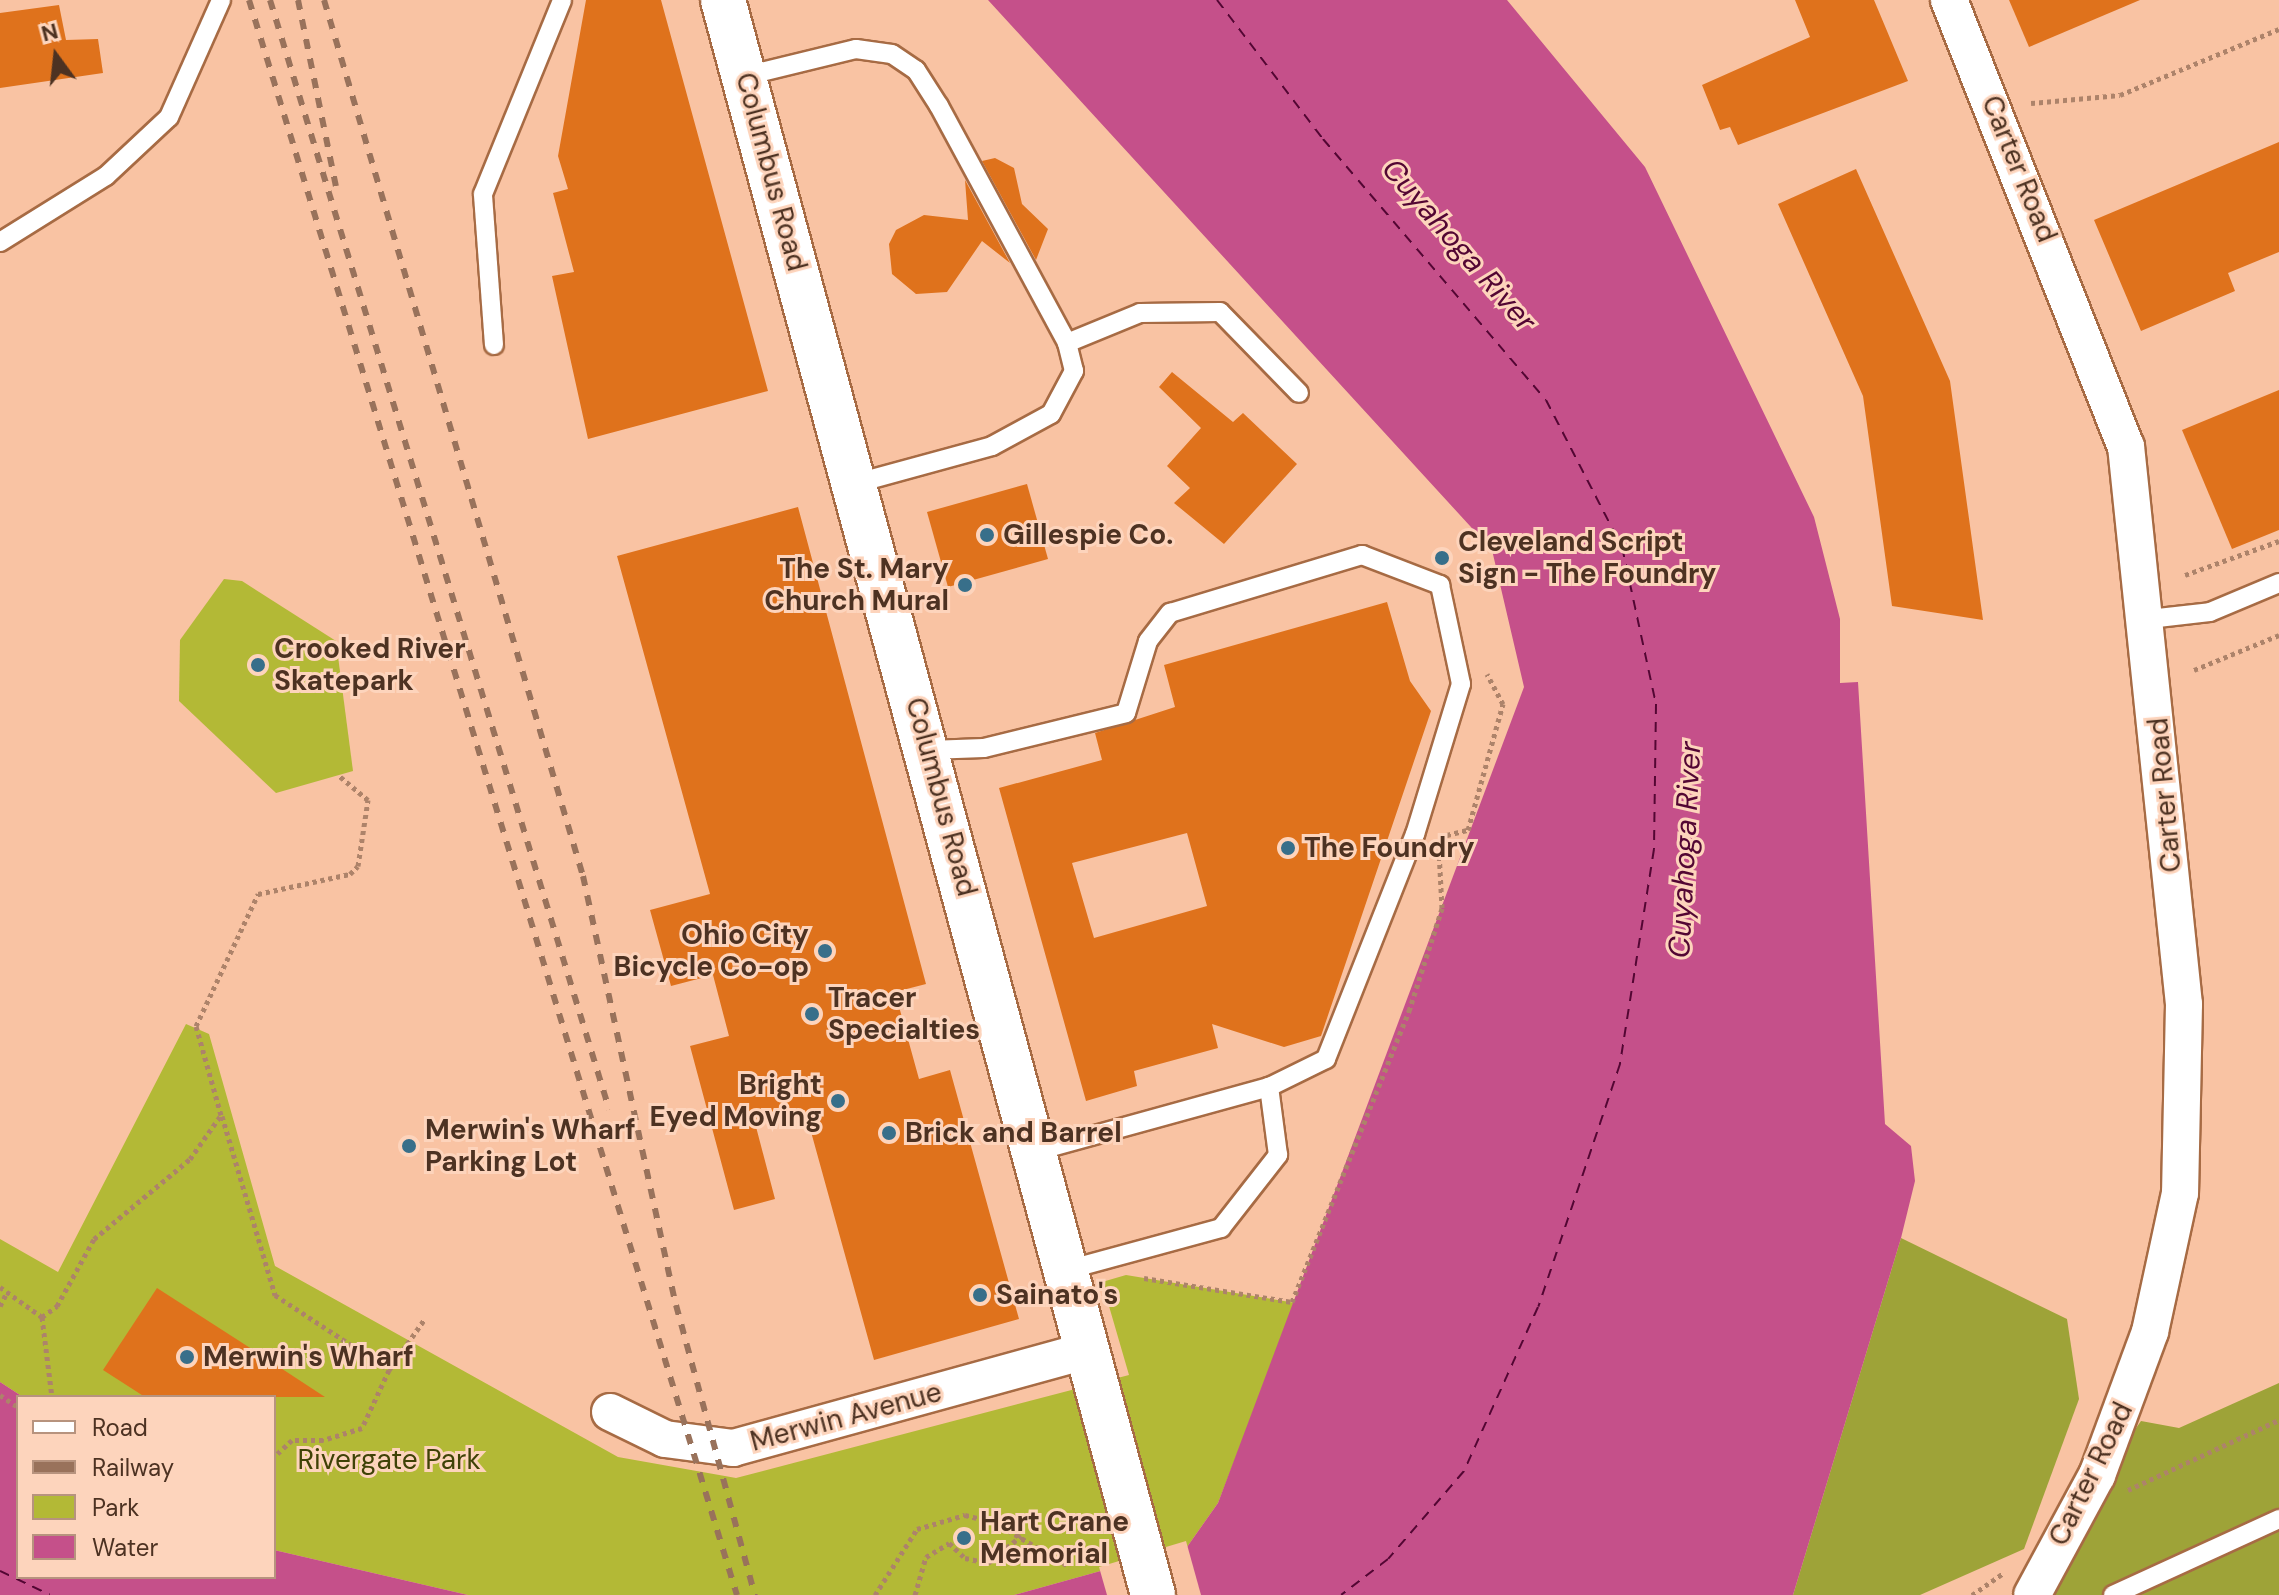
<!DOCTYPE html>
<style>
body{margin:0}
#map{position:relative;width:2279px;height:1595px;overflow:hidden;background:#f9c3a3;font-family:"DM Sans",sans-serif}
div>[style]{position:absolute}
.green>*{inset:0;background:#b3b936}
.forest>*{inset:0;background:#9ea338}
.water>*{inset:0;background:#c5508a}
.pier>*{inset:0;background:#f9c3a3}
.ferry>*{height:2px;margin-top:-1px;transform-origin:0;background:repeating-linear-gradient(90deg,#530633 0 10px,transparent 0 18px)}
.building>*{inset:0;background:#df721c}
.path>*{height:5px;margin-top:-2.5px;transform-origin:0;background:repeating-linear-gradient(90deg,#ad836a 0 4px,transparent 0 8px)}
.roads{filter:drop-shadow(2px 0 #a76b44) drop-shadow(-2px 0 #a76b44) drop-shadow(0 2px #a76b44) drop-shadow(0 -2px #a76b44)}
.service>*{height:18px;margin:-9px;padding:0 9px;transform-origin:9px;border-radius:9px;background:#fff}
.minor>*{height:36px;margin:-18px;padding:0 18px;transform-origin:18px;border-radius:18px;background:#fff}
.tertiary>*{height:44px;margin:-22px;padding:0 22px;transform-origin:22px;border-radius:22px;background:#fff}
.rail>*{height:6px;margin-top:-3px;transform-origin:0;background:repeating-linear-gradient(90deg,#99725b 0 10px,transparent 0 20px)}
.dots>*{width:22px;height:22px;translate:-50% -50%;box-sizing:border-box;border:4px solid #fdd4bc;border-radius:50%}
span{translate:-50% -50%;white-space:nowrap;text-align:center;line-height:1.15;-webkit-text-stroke:6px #fdd4bc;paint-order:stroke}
.street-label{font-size:28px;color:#4d3222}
.poi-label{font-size:28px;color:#4d3222;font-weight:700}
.left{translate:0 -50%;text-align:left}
.right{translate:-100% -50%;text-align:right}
.park-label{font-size:28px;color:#3f4206}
.water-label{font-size:30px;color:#530633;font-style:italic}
.legend{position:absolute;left:16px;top:1395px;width:260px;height:184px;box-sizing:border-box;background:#fdd4bc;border:2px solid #b7937e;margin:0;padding:10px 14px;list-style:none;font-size:24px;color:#4d3222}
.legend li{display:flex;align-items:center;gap:16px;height:40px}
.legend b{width:40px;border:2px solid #b7937e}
.north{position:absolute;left:16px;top:16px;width:80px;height:80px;-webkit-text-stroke:6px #fdd4bc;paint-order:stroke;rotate:345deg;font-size:22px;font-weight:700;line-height:32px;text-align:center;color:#4d3222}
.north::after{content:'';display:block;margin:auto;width:28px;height:36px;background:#4d3222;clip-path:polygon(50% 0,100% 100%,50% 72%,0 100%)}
</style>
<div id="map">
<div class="green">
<i style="clip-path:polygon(224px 579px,242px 581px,336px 641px,353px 771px,276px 793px,179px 701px,180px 640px)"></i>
<i style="clip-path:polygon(186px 1024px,209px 1034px,275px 1266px,618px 1457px,736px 1478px,1129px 1375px,1102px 1282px,1126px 1275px,1296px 1303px,1218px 1503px,1187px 1547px,1014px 1595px,468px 1595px,274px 1550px,274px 1397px,23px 1397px,0 1382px,0 1239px,58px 1272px)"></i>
</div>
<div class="forest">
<i style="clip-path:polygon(1901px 1238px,2067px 1319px,2079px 1399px,2024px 1549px,1920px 1595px,1793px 1595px)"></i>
<i style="clip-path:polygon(2279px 1383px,2279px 1595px,2032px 1595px,2063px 1533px,2141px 1421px,2179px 1428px)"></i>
</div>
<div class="water">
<i style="clip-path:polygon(988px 0,1507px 0,1645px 167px,1814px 517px,1840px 619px,1840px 683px,1858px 682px,1885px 1124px,1911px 1146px,1915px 1181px,1901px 1238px,1793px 1595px,1014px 1595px,1187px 1547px,1218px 1503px,1524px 687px,1492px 550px)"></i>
<i style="clip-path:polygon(0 1382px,23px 1397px,18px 1577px,274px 1577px,274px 1550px,468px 1595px,0 1595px)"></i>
</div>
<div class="pier">
<i style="clip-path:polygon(1186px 1541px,1201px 1595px,1107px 1595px,1099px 1567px)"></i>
</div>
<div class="ferry">
<i style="left:1217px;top:0;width:175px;rotate:52.7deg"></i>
<i style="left:1323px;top:139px;width:343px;rotate:49.5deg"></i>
<i style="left:1546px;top:400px;width:165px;rotate:62.7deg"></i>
<i style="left:1622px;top:547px;width:161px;rotate:77.8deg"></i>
<i style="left:1656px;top:704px;width:145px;rotate:90.8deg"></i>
<i style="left:1654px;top:849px;width:218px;rotate:99deg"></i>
<i style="left:1620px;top:1064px;width:256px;rotate:108.6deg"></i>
<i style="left:1538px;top:1307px;width:180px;rotate:114.3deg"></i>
<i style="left:1464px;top:1471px;width:116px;rotate:130.8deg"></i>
<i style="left:1388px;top:1559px;width:59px;rotate:142.5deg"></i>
<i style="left:0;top:1571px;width:55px;rotate:25.6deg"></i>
</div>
<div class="building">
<i style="clip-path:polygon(586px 0,661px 0,768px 391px,588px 439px,552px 276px,574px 272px,553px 193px,568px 189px,558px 156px)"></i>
<i style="clip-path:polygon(1795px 0,1874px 0,1908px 81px,1738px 145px,1730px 127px,1720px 130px,1702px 85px,1810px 37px)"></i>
<i style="clip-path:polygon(2009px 0,2140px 0,2029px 47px)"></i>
<i style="clip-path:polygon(59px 5px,66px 40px,98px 39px,103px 73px,0 88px,0 13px)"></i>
<i style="clip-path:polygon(2279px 142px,2279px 252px,2228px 273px,2235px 291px,2141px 331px,2094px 220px)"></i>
<i style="clip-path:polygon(995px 158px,1014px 168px,1022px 204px,1048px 229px,1036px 260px,982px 161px)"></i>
<i style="clip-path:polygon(1856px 169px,1950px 381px,1983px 620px,1892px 606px,1863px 396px,1778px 204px)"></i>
<i style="clip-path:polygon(965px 180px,1010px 263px,982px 241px,947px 292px,916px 294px,892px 274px,889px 244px,896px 230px,924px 215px,968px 220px)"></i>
<i style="clip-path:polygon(1172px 372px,1233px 422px,1243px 413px,1297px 464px,1224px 544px,1174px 503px,1190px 488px,1167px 466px,1201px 428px,1159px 387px)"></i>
<i style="clip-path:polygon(2279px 390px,2279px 530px,2232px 549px,2182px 430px)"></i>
<i style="clip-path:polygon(1027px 484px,1048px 559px,948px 587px,927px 512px)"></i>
<i style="clip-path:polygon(798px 507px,926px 984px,895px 992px,919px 1079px,950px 1070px,1019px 1319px,874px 1360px,805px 1110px,755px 1123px,775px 1199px,734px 1210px,690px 1046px,729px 1036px,713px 975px,671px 986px,650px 910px,710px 894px,617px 556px)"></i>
<i style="clip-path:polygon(evenodd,1387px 602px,1410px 681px,1431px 711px,1321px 1036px,1284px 1047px,1212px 1024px,1218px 1048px,1134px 1071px,1137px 1086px,1086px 1101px,999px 788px,1102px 760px,1095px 733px,1175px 707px,1164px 665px,1387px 602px,1187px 833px,1207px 906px,1094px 938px,1072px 863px,1187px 833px)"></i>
<i style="clip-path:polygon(157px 1288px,244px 1344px,325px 1397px,145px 1397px,103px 1370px)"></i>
</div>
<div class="path">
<i style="left:2031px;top:103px;width:89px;rotate:-5.1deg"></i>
<i style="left:2120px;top:95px;width:172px;rotate:-22.5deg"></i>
<i style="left:2185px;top:575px;width:100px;rotate:-19.9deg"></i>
<i style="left:2194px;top:670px;width:92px;rotate:-22.4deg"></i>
<i style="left:1439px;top:837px;width:30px;rotate:-14deg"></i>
<i style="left:1468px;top:830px;width:131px;rotate:-74.5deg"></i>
<i style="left:1503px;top:704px;width:34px;rotate:-118deg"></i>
<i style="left:222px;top:1116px;width:187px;rotate:73.5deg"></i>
<i style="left:275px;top:1295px;width:136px;rotate:33.3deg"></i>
<i style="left:389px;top:1370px;width:64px;rotate:115deg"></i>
<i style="left:362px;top:1428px;width:41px;rotate:162.9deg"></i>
<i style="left:323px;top:1440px;width:31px;rotate:180deg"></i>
<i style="left:292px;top:1440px;width:25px;rotate:137deg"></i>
<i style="left:1144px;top:1278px;width:150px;rotate:9.2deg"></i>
<i style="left:1292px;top:1302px;width:314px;rotate:-68.1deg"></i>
<i style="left:1409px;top:1011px;width:108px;rotate:-72.2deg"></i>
<i style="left:1442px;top:908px;width:58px;rotate:-93deg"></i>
<i style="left:0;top:1287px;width:52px;rotate:35.5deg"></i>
<i style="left:42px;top:1317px;width:81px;rotate:82.9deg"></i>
<i style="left:0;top:1306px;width:16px;rotate:-63deg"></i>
<i style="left:42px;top:1317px;width:19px;rotate:-36deg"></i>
<i style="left:57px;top:1306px;width:77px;rotate:-61.1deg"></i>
<i style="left:94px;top:1239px;width:125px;rotate:-39.8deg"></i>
<i style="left:190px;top:1159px;width:54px;rotate:-54.8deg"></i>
<i style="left:221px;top:1115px;width:92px;rotate:-105.7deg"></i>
<i style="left:196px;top:1026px;width:146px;rotate:-64.8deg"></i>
<i style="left:258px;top:894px;width:94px;rotate:-12.3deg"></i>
<i style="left:350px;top:874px;width:11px;rotate:-45deg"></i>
<i style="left:358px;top:866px;width:67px;rotate:-81.4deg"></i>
<i style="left:368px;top:800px;width:39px;rotate:-140deg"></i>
<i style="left:389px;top:1370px;width:61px;rotate:-55deg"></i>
<i style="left:0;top:1395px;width:22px;rotate:34deg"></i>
<i style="left:2128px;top:1490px;width:166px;rotate:-24.9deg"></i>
<i style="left:875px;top:1595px;width:78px;rotate:-57.5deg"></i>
<i style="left:917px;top:1529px;width:50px;rotate:-16.3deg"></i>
<i style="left:965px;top:1515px;width:30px;rotate:14deg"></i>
<i style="left:994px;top:1522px;width:88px;rotate:30.6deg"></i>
<i style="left:915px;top:1595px;width:40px;rotate:-74deg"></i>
<i style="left:926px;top:1557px;width:27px;rotate:-31deg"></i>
<i style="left:949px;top:1543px;width:22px;rotate:43deg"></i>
<i style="left:965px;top:1558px;width:24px;rotate:12deg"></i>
<i style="left:988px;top:1563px;width:43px;rotate:-39.3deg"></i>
<i style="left:1972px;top:1595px;width:38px;rotate:-35deg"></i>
</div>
<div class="roads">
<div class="service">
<i style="left:745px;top:76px;width:114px;rotate:-13.7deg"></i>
<i style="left:856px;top:49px;width:36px;rotate:8deg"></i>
<i style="left:892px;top:54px;width:29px;rotate:34deg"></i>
<i style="left:916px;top:70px;width:43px;rotate:57.4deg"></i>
<i style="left:939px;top:106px;width:269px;rotate:61.6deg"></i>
<i style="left:1067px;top:343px;width:79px;rotate:-22.3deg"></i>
<i style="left:1140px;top:313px;width:80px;rotate:-0.7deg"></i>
<i style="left:1220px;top:312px;width:113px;rotate:45.7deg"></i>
<i style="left:0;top:242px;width:125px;rotate:-31.9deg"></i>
<i style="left:106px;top:176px;width:86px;rotate:-43.1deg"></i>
<i style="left:169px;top:117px;width:128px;rotate:-66deg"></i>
<i style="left:494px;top:345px;width:151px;rotate:-94.2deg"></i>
<i style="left:483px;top:194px;width:209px;rotate:-67.8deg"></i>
<i style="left:857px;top:483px;width:140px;rotate:-15.3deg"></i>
<i style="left:992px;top:446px;width:67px;rotate:-28.5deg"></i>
<i style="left:1051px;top:414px;width:49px;rotate:-61.9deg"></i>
<i style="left:1074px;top:371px;width:29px;rotate:-104deg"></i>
<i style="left:2149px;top:619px;width:61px;rotate:-6.5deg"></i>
<i style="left:2210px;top:612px;width:75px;rotate:-22.8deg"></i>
<i style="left:929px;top:750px;width:55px;rotate:-2.1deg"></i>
<i style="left:984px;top:748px;width:146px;rotate:-13.8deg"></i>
<i style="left:1126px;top:713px;width:75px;rotate:-73deg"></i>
<i style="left:1148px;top:641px;width:36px;rotate:-52deg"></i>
<i style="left:1170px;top:613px;width:201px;rotate:-16.8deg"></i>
<i style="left:1362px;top:555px;width:84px;rotate:21deg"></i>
<i style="left:1440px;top:585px;width:101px;rotate:78deg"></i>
<i style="left:1461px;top:684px;width:157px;rotate:107deg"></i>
<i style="left:1415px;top:834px;width:242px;rotate:111.6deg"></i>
<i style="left:1326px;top:1059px;width:64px;rotate:153.8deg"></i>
<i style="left:1269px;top:1087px;width:245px;rotate:164.6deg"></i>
<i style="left:1063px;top:1271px;width:164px;rotate:-15.2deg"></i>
<i style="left:1221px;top:1228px;width:93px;rotate:-52deg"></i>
<i style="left:1278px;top:1155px;width:69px;rotate:-97.5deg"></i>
<i style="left:2113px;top:1595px;width:183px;rotate:-24.6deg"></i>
</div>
<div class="minor">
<i style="left:1949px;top:0;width:480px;rotate:68.4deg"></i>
<i style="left:2126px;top:446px;width:561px;rotate:84.07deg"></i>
<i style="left:2184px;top:1004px;width:189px;rotate:91.2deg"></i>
<i style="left:2180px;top:1193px;width:142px;rotate:102.2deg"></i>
<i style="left:2150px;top:1332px;width:153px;rotate:110.3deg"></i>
<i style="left:2097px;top:1475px;width:136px;rotate:118.4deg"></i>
<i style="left:610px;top:1412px;width:61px;rotate:26.1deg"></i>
<i style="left:665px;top:1439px;width:69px;rotate:7.5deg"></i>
<i style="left:733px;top:1448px;width:364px;rotate:-15.4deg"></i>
</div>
<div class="tertiary">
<i style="left:723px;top:0;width:1652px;rotate:74.91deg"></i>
</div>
</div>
<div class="rail">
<i style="left:249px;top:0;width:1668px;rotate:72.99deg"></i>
<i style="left:270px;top:0;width:1160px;rotate:73deg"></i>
<i style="left:298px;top:0;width:190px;rotate:78.5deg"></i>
<i style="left:324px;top:0;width:913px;rotate:73.53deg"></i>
<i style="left:583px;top:876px;width:439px;rotate:77.8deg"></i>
<i style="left:676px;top:1305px;width:301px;rotate:74.8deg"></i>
</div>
<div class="dots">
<i style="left:987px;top:535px;background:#386f8a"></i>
<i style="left:1442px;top:558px;background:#386f8a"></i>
<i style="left:965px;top:585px;background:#386f8a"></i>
<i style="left:258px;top:665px;background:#386f8a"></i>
<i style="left:1288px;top:848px;background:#386f8a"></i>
<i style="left:825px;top:951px;background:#386f8a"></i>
<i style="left:812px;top:1014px;background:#386f8a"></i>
<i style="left:838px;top:1101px;background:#386f8a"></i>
<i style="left:889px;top:1133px;background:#386f8a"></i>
<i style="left:409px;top:1146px;background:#386f8a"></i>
<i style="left:980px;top:1295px;background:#386f8a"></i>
<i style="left:187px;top:1357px;background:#386f8a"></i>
<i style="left:964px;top:1538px;background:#386f8a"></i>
</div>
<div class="street-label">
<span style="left:2019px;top:169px;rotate:68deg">Carter Road</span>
<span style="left:771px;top:172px;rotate:75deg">Columbus Road</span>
<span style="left:2165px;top:795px;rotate:-95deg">Carter Road</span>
<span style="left:941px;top:797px;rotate:75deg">Columbus Road</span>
<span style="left:846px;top:1417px;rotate:-15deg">Merwin Avenue</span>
<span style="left:2091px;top:1474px;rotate:-64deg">Carter Road</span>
</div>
<div class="poi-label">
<span class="left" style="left:1003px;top:535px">Gillespie Co.</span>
<span class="left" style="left:1458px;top:558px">Cleveland Script<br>Sign - The Foundry</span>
<span class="right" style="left:949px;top:585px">The St. Mary<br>Church Mural</span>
<span class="left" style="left:274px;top:665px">Crooked River<br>Skatepark</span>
<span class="left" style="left:1304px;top:848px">The Foundry</span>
<span class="right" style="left:809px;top:951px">Ohio City<br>Bicycle Co-op</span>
<span class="left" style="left:828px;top:1014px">Tracer<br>Specialties</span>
<span class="right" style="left:822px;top:1101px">Bright<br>Eyed Moving</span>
<span class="left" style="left:425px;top:1146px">Merwin's Wharf<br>Parking Lot</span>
<span class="left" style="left:905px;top:1133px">Brick and Barrel</span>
<span class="left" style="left:996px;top:1295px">Sainato's</span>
<span class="left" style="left:203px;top:1357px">Merwin's Wharf</span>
<span class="left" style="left:980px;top:1538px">Hart Crane<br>Memorial</span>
</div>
<div class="park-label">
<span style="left:389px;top:1460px">Rivergate Park</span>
</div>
<div class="water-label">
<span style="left:1459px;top:245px;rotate:49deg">Cuyahoga River</span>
<span style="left:1685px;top:850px;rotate:-87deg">Cuyahoga River</span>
</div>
<ul class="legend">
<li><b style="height:10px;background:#fff"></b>Road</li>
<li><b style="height:10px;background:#99725b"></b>Railway</li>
<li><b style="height:22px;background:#b3b936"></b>Park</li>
<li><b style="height:22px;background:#c5508a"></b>Water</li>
</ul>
<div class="north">N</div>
</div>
